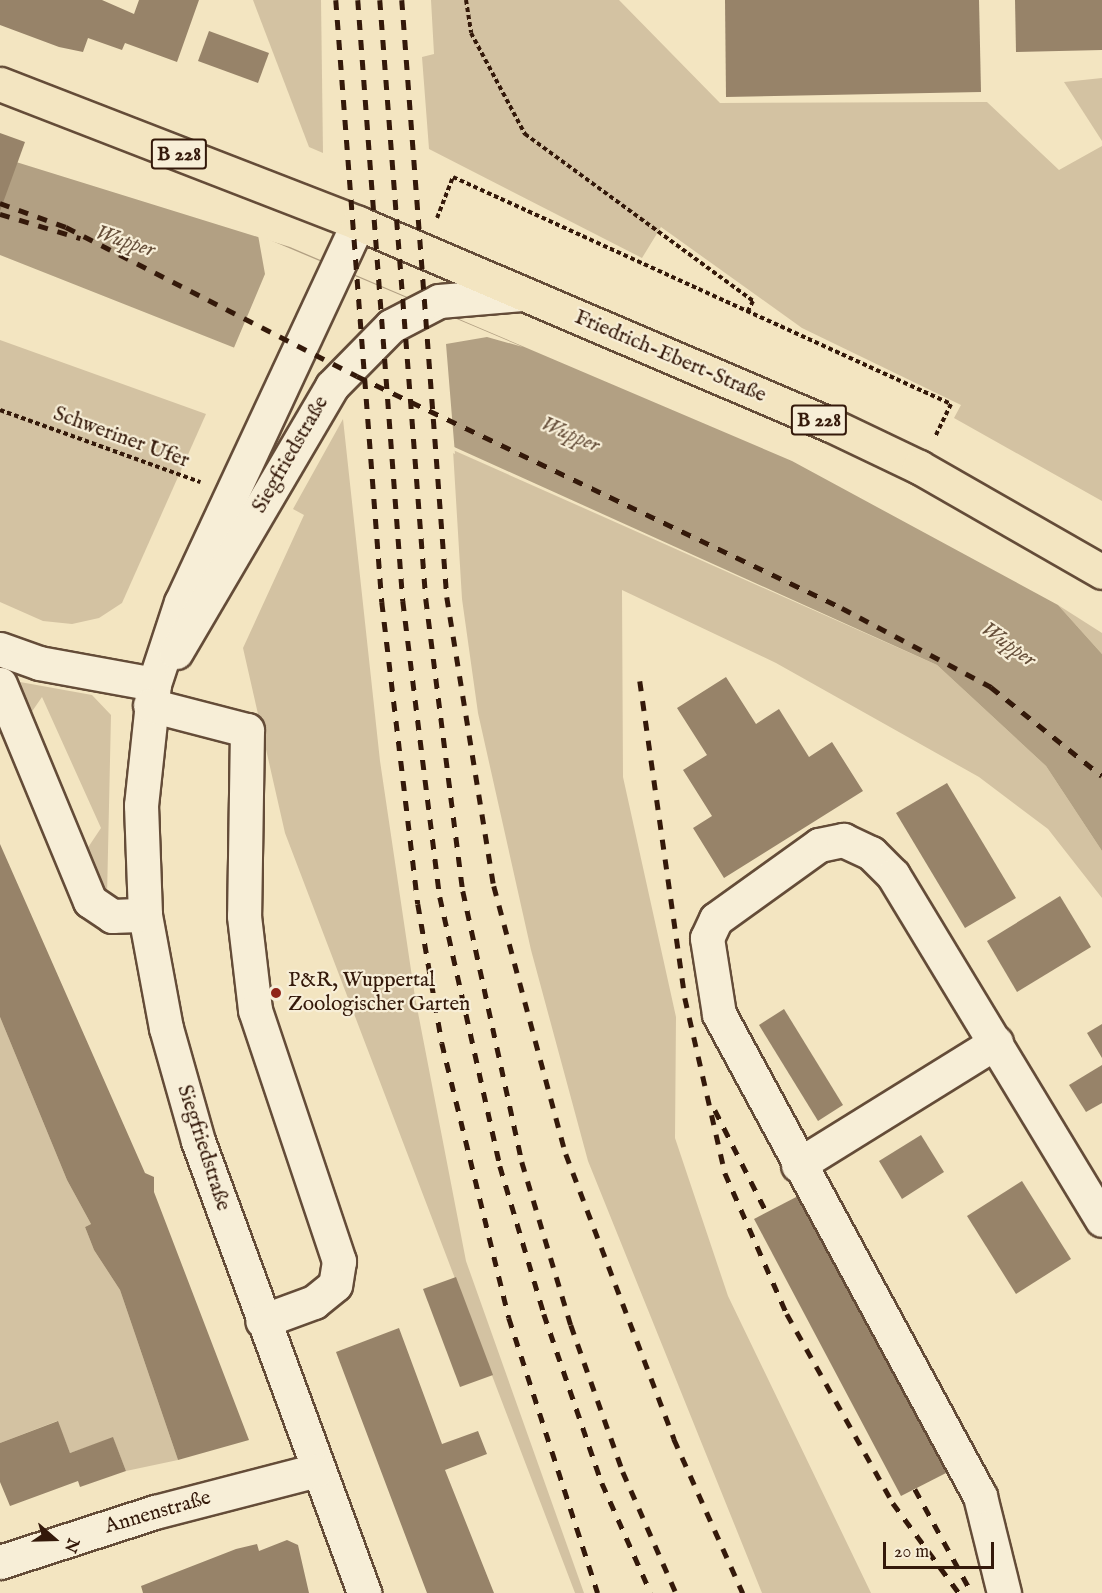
<!DOCTYPE html>
<meta charset="utf-8">
<style>
body{margin:0}
#map{position:relative;width:1102px;height:1593px;overflow:hidden;background:#f3e5c1;font-family:"IM FELL English",serif}
div>[style]{position:absolute}
.green>*{inset:0;background:#d3c2a2}
.water>*{inset:0;background:#b2a083}
.pier>*{inset:0;background:#f3e5c1}
.building>*{inset:0;background:#978369}
.path>*{height:4px;margin-top:-2px;transform-origin:0;background:repeating-linear-gradient(90deg,#34190a 0 4.5px,transparent 0 7.5px)}
.roads{filter:drop-shadow(2px 0 #644c38) drop-shadow(-2px 0 #644c38) drop-shadow(0 2px #644c38) drop-shadow(0 -2px #644c38)}
.minor>*{height:33px;margin:-16.5px;padding:0 16.5px;transform-origin:16.5px;border-radius:16.5px;background:#f7eed7}
.major>*{height:33px;margin:-16.5px;padding:0 16.5px;transform-origin:16.5px;border-radius:16.5px;background:#f3e5c1}
.rail>*{height:4.5px;margin-top:-2.25px;transform-origin:0;background:repeating-linear-gradient(90deg,#34190a 0 10px,transparent 0 20px)}
.dots>*{width:16px;height:16px;translate:-50% -50%;box-sizing:border-box;border:3px solid #f7eed7;border-radius:50%}
span{translate:-50% -50%;white-space:nowrap;text-align:center;line-height:1.15;-webkit-text-stroke:4.5px #f7eed7;paint-order:stroke}
.shield-label span{padding:2px 4px;background:#f7eed7;border:2px solid;border-radius:4px;-webkit-text-stroke-width:0}
.shield-label{font-size:20px;color:#34190a;font-weight:700}
.street-label{font-size:21px;color:#34190a}
.poi-label{font-size:21px;color:#34190a}
.left{translate:0 -50%;text-align:left}
.water-label{font-size:22px;color:#664f3a;font-style:italic}
.north{position:absolute;left:24px;top:1509px;width:60px;height:60px;-webkit-text-stroke:4px #f7eed7;paint-order:stroke;rotate:110deg;font-size:16px;font-weight:700;line-height:24px;text-align:center;color:#34190a}
.north::after{content:'';display:block;margin:auto;width:21px;height:27px;background:#34190a;clip-path:polygon(50% 0,100% 100%,50% 72%,0 100%)}
.scale{position:absolute;left:883px;top:1542px;width:111px;height:27px;box-sizing:border-box;border:3px solid #34190a;border-top:0;padding-left:8px;font-size:18px;line-height:21px;white-space:nowrap;color:#34190a;-webkit-text-stroke:4px #f7eed7;paint-order:stroke}
</style>
<div id="map">
<div class="green">
<i style="clip-path:polygon(253px 0,321px 0,323px 153px,309px 147px)"></i>
<i style="clip-path:polygon(431px 0,619px 0,720px 103px,987px 102px,1059px 170px,1102px 146px,1102px 501px,954px 418px,961px 405px,802px 328px,661px 227px,642px 258px,429px 149px,422px 57px,434px 54px)"></i>
<i style="clip-path:polygon(1102px 78px,1102px 141px,1064px 82px)"></i>
<i style="clip-path:polygon(0 340px,206px 414px,122px 603px,99px 618px,72px 624px,43px 621px,0 602px)"></i>
<i style="clip-path:polygon(343px 419px,380px 761px,415px 997px,466px 1261px,584px 1593px,575px 1593px,285px 833px,243px 648px,304px 515px,293px 509px)"></i>
<i style="clip-path:polygon(453px 450px,937px 665px,1046px 766px,1102px 851px,1102px 898px,1048px 829px,979px 777px,776px 663px,622px 590px,623px 777px,676px 1017px,675px 1138px,728px 1296px,871px 1593px,762px 1593px,588px 1161px,531px 950px,478px 713px,462px 599px)"></i>
<i style="clip-path:polygon(1058px 605px,1102px 633px,1102px 654px)"></i>
<i style="clip-path:polygon(20px 682px,92px 695px,111px 715px,107px 897px,83px 855px,101px 828px,42px 697px,24px 723px,12px 684px)"></i>
<i style="clip-path:polygon(0 1017px,67px 1180px,91px 1224px,85px 1227px,94px 1250px,120px 1290px,178px 1460px,126px 1471px,113px 1438px,70px 1453px,57px 1421px,0 1443px)"></i>
</div>
<div class="water">
<i style="clip-path:polygon(0 157px,290px 247px,792px 461px,1058px 605px,1102px 654px,1102px 851px,1046px 766px,937px 665px,235px 348px,0 255px)"></i>
</div>
<div class="pier">
<i style="clip-path:polygon(258px 235px,523px 347px,487px 337px,446px 344px,455px 454px,233px 350px,265px 274px)"></i>
</div>
<div class="building">
<i style="clip-path:polygon(0 0,102px 0,134px 14px,139px 0,199px 0,177px 62px,125px 43px,122px 50px,88px 38px,83px 52px,59px 47px,0 25px)"></i>
<i style="clip-path:polygon(725px 0,979px 0,981px 92px,726px 97px)"></i>
<i style="clip-path:polygon(1015px 0,1102px 0,1102px 50px,1016px 52px)"></i>
<i style="clip-path:polygon(209px 31px,269px 53px,258px 83px,198px 61px)"></i>
<i style="clip-path:polygon(0 133px,25px 142px,0 211px)"></i>
<i style="clip-path:polygon(726px 677px,756px 724px,779px 709px,809px 757px,832px 742px,863px 791px,724px 878px,693px 828px,712px 816px,683px 770px,707px 755px,677px 708px)"></i>
<i style="clip-path:polygon(947px 783px,1016px 898px,965px 928px,896px 813px)"></i>
<i style="clip-path:polygon(0 844px,145px 1173px,154px 1177px,154px 1192px,249px 1440px,178px 1460px,120px 1290px,94px 1250px,85px 1227px,91px 1224px,67px 1180px,0 1017px)"></i>
<i style="clip-path:polygon(1060px 896px,1091px 947px,1017px 992px,987px 941px)"></i>
<i style="clip-path:polygon(784px 1009px,843px 1105px,818px 1121px,759px 1025px)"></i>
<i style="clip-path:polygon(1102px 1024px,1102px 1058px,1087px 1033px)"></i>
<i style="clip-path:polygon(1102px 1065px,1102px 1103px,1086px 1112px,1069px 1085px)"></i>
<i style="clip-path:polygon(921px 1135px,944px 1172px,902px 1199px,879px 1161px)"></i>
<i style="clip-path:polygon(1022px 1181px,1071px 1259px,1016px 1294px,967px 1216px)"></i>
<i style="clip-path:polygon(802px 1194px,948px 1472px,901px 1496px,754px 1219px)"></i>
<i style="clip-path:polygon(456px 1277px,493px 1375px,460px 1387px,423px 1289px)"></i>
<i style="clip-path:polygon(399px 1328px,442px 1444px,478px 1431px,487px 1454px,445px 1470px,494px 1593px,427px 1593px,336px 1352px)"></i>
<i style="clip-path:polygon(58px 1421px,70px 1453px,113px 1437px,126px 1471px,80px 1487px,78px 1481px,10px 1506px,0 1482px,0 1443px)"></i>
<i style="clip-path:polygon(287px 1540px,298px 1545px,309px 1593px,143px 1593px,141px 1586px,236px 1549px,257px 1544px,259px 1551px)"></i>
</div>
<div class="path">
<i style="left:466px;top:0;width:33px;rotate:81deg"></i>
<i style="left:471px;top:33px;width:115px;rotate:61.9deg"></i>
<i style="left:525px;top:134px;width:283px;rotate:36.2deg"></i>
<i style="left:753px;top:301px;width:13px;rotate:117deg"></i>
<i style="left:437px;top:218px;width:44px;rotate:-68.7deg"></i>
<i style="left:453px;top:177px;width:547px;rotate:24.5deg"></i>
<i style="left:951px;top:404px;width:37px;rotate:116deg"></i>
<i style="left:0;top:410px;width:213px;rotate:19.8deg"></i>
</div>
<div class="roads">
<div class="minor">
<i style="left:358px;top:223px;width:418px;rotate:115deg"></i>
<i style="left:181px;top:602px;width:86px;rotate:108.2deg"></i>
<i style="left:154px;top:684px;width:122px;rotate:96.1deg"></i>
<i style="left:141px;top:805px;width:110px;rotate:87.9deg"></i>
<i style="left:145px;top:915px;width:115px;rotate:79.5deg"></i>
<i style="left:166px;top:1028px;width:117px;rotate:74.2deg"></i>
<i style="left:198px;top:1141px;width:482px;rotate:69.8deg"></i>
<i style="left:0;top:649px;width:41px;rotate:19.7deg"></i>
<i style="left:39px;top:663px;width:117px;rotate:10.3deg"></i>
<i style="left:176px;top:652px;width:308px;rotate:-59.6deg"></i>
<i style="left:332px;top:386px;width:84px;rotate:-45.5deg"></i>
<i style="left:391px;top:326px;width:54px;rotate:-27.5deg"></i>
<i style="left:439px;top:301px;width:83px;rotate:-4.8deg"></i>
<i style="left:0;top:684px;width:235px;rotate:67.5deg"></i>
<i style="left:90px;top:901px;width:27px;rotate:34deg"></i>
<i style="left:112px;top:916px;width:33px;rotate:-2deg"></i>
<i style="left:150px;top:705px;width:100px;rotate:14.5deg"></i>
<i style="left:247px;top:730px;width:186px;rotate:90.9deg"></i>
<i style="left:244px;top:916px;width:95px;rotate:83.3deg"></i>
<i style="left:255px;top:1010px;width:265px;rotate:71.5deg"></i>
<i style="left:339px;top:1261px;width:24px;rotate:99deg"></i>
<i style="left:335px;top:1285px;width:27px;rotate:141deg"></i>
<i style="left:314px;top:1302px;width:55px;rotate:159.9deg"></i>
<i style="left:798px;top:1165px;width:233px;rotate:-31.8deg"></i>
<i style="left:0;top:1562px;width:163px;rotate:-17.9deg"></i>
<i style="left:155px;top:1512px;width:167px;rotate:-14.5deg"></i>
<i style="left:1004px;top:1593px;width:100px;rotate:-103.9deg"></i>
<i style="left:980px;top:1496px;width:548px;rotate:-118.44deg"></i>
<i style="left:719px;top:1014px;width:77px;rotate:-99deg"></i>
<i style="left:707px;top:938px;width:21px;rotate:-65deg"></i>
<i style="left:716px;top:919px;width:127px;rotate:-35.7deg"></i>
<i style="left:819px;top:845px;width:25px;rotate:-12deg"></i>
<i style="left:843px;top:840px;width:31px;rotate:25deg"></i>
<i style="left:871px;top:853px;width:31px;rotate:45deg"></i>
<i style="left:893px;top:875px;width:403px;rotate:58.8deg"></i>
</div>
<div class="major">
<i style="left:0;top:84px;width:384px;rotate:21.2deg"></i>
<i style="left:358px;top:223px;width:514px;rotate:23.13deg"></i>
<i style="left:831px;top:425px;width:98px;rotate:25.5deg"></i>
<i style="left:919px;top:467px;width:211px;rotate:29.8deg"></i>
</div>
</div>
<div class="rail">
<i style="left:336px;top:0;width:604px;rotate:85.63deg"></i>
<i style="left:382px;top:602px;width:304px;rotate:83.2deg"></i>
<i style="left:418px;top:904px;width:141px;rotate:80.2deg"></i>
<i style="left:442px;top:1043px;width:283px;rotate:76.3deg"></i>
<i style="left:509px;top:1318px;width:289px;rotate:72.1deg"></i>
<i style="left:358px;top:0;width:603px;rotate:85.72deg"></i>
<i style="left:403px;top:601px;width:298px;rotate:82.9deg"></i>
<i style="left:440px;top:897px;width:276px;rotate:77.4deg"></i>
<i style="left:500px;top:1166px;width:154px;rotate:73.4deg"></i>
<i style="left:544px;top:1314px;width:179px;rotate:71.1deg"></i>
<i style="left:602px;top:1483px;width:120px;rotate:66deg"></i>
<i style="left:380px;top:0;width:601px;rotate:85.61deg"></i>
<i style="left:426px;top:599px;width:294px;rotate:82.8deg"></i>
<i style="left:463px;top:891px;width:277px;rotate:77.7deg"></i>
<i style="left:522px;top:1162px;width:170px;rotate:73.3deg"></i>
<i style="left:571px;top:1325px;width:156px;rotate:70.5deg"></i>
<i style="left:623px;top:1472px;width:132px;rotate:66.3deg"></i>
<i style="left:402px;top:0;width:599px;rotate:85.69deg"></i>
<i style="left:447px;top:597px;width:293px;rotate:80.8deg"></i>
<i style="left:494px;top:886px;width:278px;rotate:75deg"></i>
<i style="left:566px;top:1154px;width:305px;rotate:69.2deg"></i>
<i style="left:674px;top:1439px;width:169px;rotate:65.9deg"></i>
<i style="left:0;top:203px;width:70px;rotate:20deg"></i>
<i style="left:66px;top:227px;width:327px;rotate:27.1deg"></i>
<i style="left:357px;top:376px;width:538px;rotate:25.56deg"></i>
<i style="left:842px;top:608px;width:169px;rotate:27.9deg"></i>
<i style="left:991px;top:687px;width:142px;rotate:38.7deg"></i>
<i style="left:0;top:214px;width:84px;rotate:16.7deg"></i>
<i style="left:640px;top:681px;width:320px;rotate:81.9deg"></i>
<i style="left:685px;top:998px;width:180px;rotate:77.1deg"></i>
<i style="left:725px;top:1173px;width:154px;rotate:66.3deg"></i>
<i style="left:787px;top:1314px;width:217px;rotate:60.7deg"></i>
<i style="left:893px;top:1503px;width:112px;rotate:53.7deg"></i>
<i style="left:715px;top:1110px;width:115px;rotate:63.2deg"></i>
<i style="left:915px;top:1489px;width:119px;rotate:61.3deg"></i>
</div>
<div class="dots">
<i style="left:276px;top:993px;background:#8f2418"></i>
</div>
<div class="shield-label">
<span style="left:179px;top:154px">B 228</span>
<span style="left:819px;top:420px">B 228</span>
</div>
<div class="street-label">
<span style="left:670px;top:357px;rotate:23deg">Friedrich-Ebert-Straße</span>
<span style="left:121px;top:438px;rotate:20deg">Schweriner Ufer</span>
<span style="left:291px;top:455px;rotate:-60deg">Siegfriedstraße</span>
<span style="left:203px;top:1148px;rotate:72deg">Siegfriedstraße</span>
<span style="left:158px;top:1513px;rotate:-16deg">Annenstraße</span>
</div>
<div class="poi-label">
<span class="left" style="left:288px;top:993px">P&amp;R, Wuppertal<br>Zoologischer Garten</span>
</div>
<div class="water-label">
<span style="left:125px;top:242px;rotate:18deg">Wupper</span>
<span style="left:570px;top:435px;rotate:23deg">Wupper</span>
<span style="left:1008px;top:645px;rotate:35deg">Wupper</span>
</div>
<div class="north">N</div>
<div class="scale">20 m</div>
</div>
